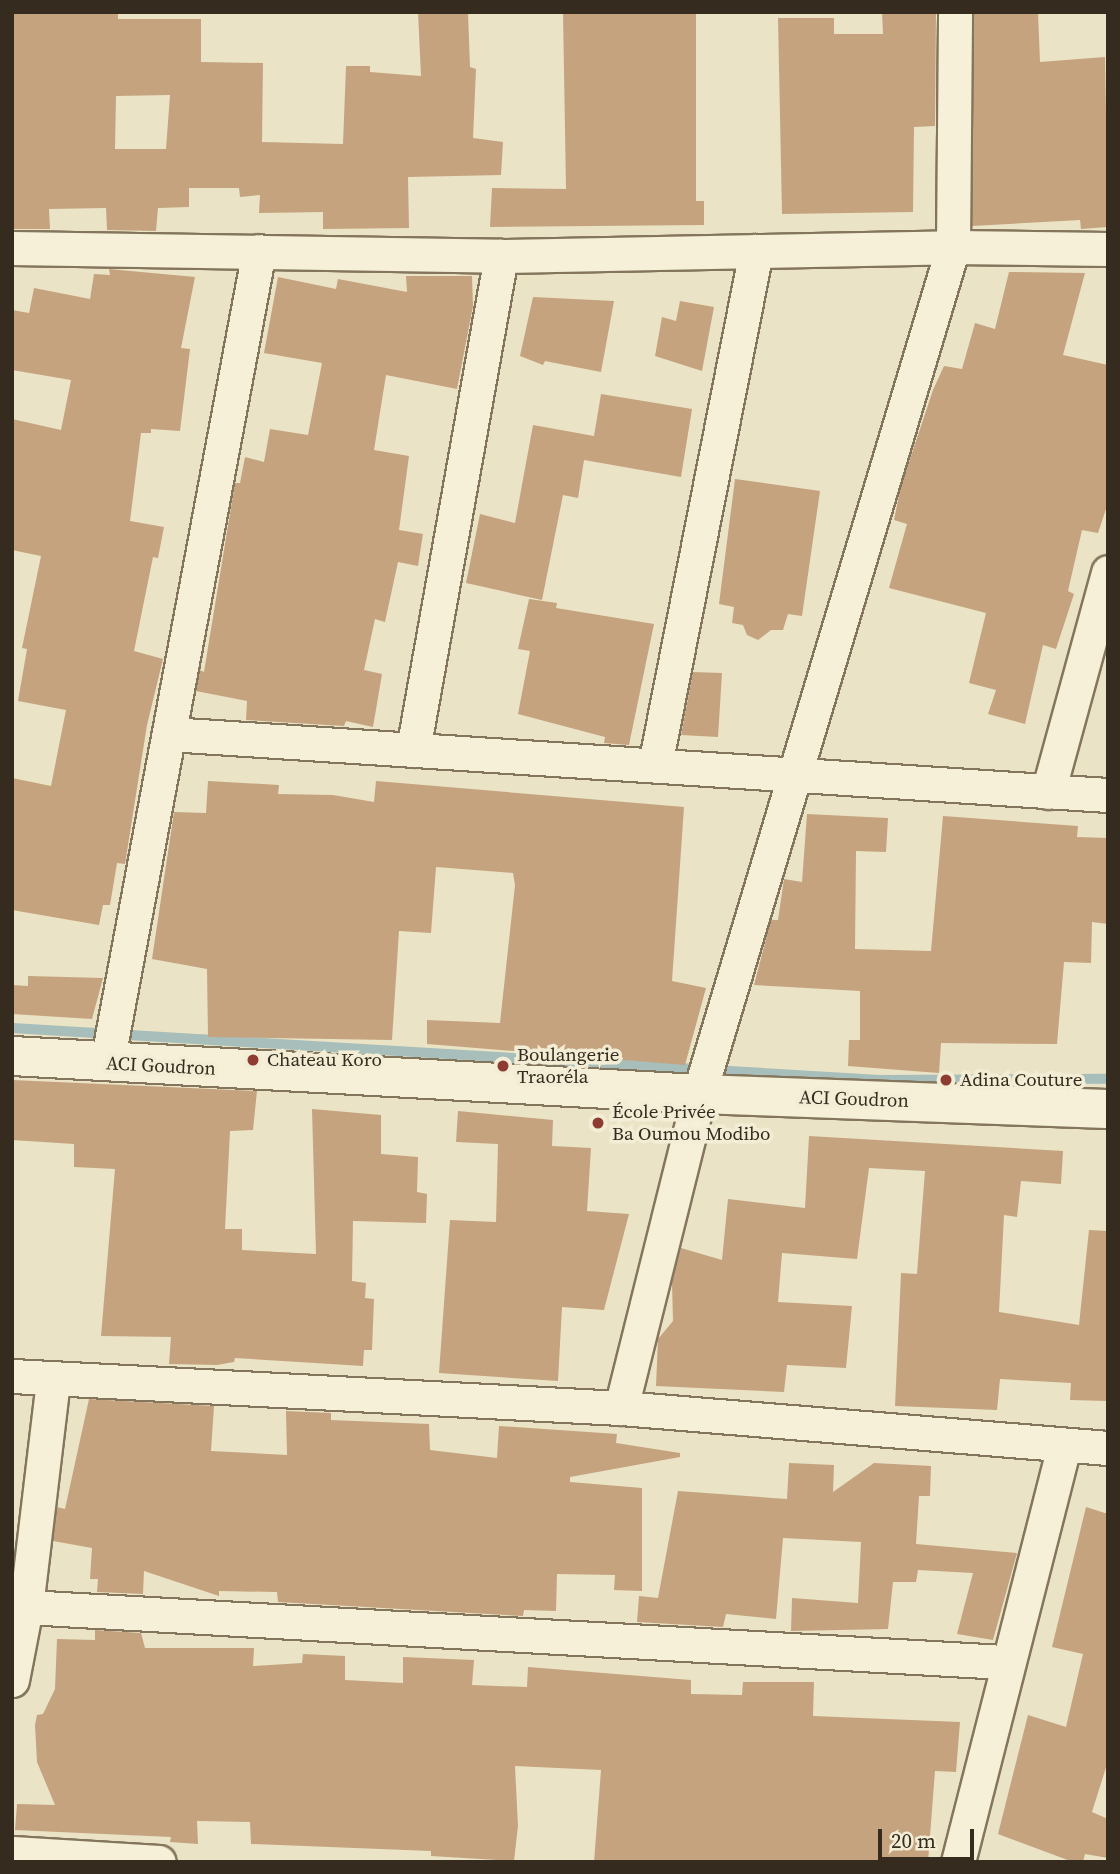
<!DOCTYPE html>
<meta charset="utf-8">
<style>
body{margin:0}
#map{position:relative;width:1120px;height:1874px;overflow:hidden;background:#eae3c5;font-family:"Source Serif 4",serif}
div>[style]{position:absolute}
.stream>*{height:10px;margin:-5px;padding:0 5px;transform-origin:5px;border-radius:5px;background:#a7beba}
.building>*{inset:0;background:#c5a37f}
.roads{filter:drop-shadow(2px 0 #84765d) drop-shadow(-2px 0 #84765d) drop-shadow(0 2px #84765d) drop-shadow(0 -2px #84765d)}
.street>*{height:33px;margin:-16.5px;padding:0 16.5px;transform-origin:16.5px;border-radius:16.5px;background:#f6f0d8}
.secondary>*{height:38px;margin:-19px;padding:0 19px;transform-origin:19px;border-radius:19px;background:#f6f0d8}
.dots>*{width:19px;height:19px;translate:-50% -50%;box-sizing:border-box;border:4px solid #f2edd4;border-radius:50%}
span{translate:-50% -50%;white-space:nowrap;text-align:center;line-height:1.15;-webkit-text-stroke:7px #f2edd4;paint-order:stroke}
.poi-label{font-size:19px;color:#352c1f}
.left{translate:0 -50%;text-align:left}
.street-label{font-size:19px;color:#352c1f}
.frame{position:absolute;inset:0;border:14px solid #352c1f;pointer-events:none}
.scale{position:absolute;left:878px;top:1829px;width:96px;height:32px;box-sizing:border-box;border:4px solid #352c1f;border-top:0;padding-left:9px;font-size:21px;line-height:24px;white-space:nowrap;color:#352c1f;-webkit-text-stroke:5px #f2edd4;paint-order:stroke}
</style>
<div id="map">
<div class="stream">
<i style="left:12px;top:1028px;width:869px;rotate:3.43deg"></i>
<i style="left:879px;top:1080px;width:229px;rotate:-0.3deg"></i>
</div>
<div class="building">
<i style="clip-path:polygon(evenodd,12px 12px,118px 12px,118px 19px,201px 19px,201px 62px,263px 63px,262px 142px,343px 144px,346px 66px,370px 66px,370px 72px,421px 76px,418px 12px,468px 12px,470px 67px,476px 69px,473px 138px,503px 142px,501px 175px,408px 177px,409px 228px,323px 229px,323px 212px,259px 213px,260px 195px,240px 197px,239px 188px,189px 188px,189px 207px,158px 208px,156px 231px,107px 230px,106px 208px,49px 209px,50px 229px,12px 229px,12px 12px,170px 95px,166px 149px,115px 149px,116px 96px,170px 95px)"></i>
<i style="clip-path:polygon(563px 12px,696px 12px,696px 201px,704px 201px,704px 225px,490px 227px,492px 188px,566px 189px)"></i>
<i style="clip-path:polygon(882px 12px,936px 12px,935px 126px,914px 127px,913px 212px,782px 214px,778px 18px,834px 18px,834px 34px,883px 34px)"></i>
<i style="clip-path:polygon(974px 12px,1038px 12px,1040px 62px,1105px 57px,1108px 227px,1081px 229px,1080px 220px,972px 226px)"></i>
<i style="clip-path:polygon(109px 269px,195px 277px,181px 348px,190px 349px,180px 431px,151px 429px,151px 433px,141px 433px,130px 521px,164px 527px,158px 558px,153px 557px,134px 651px,163px 659px,147px 725px,125px 864px,117px 863px,110px 905px,103px 905px,99px 925px,12px 910px,12px 778px,51px 786px,66px 710px,18px 701px,27px 649px,22px 648px,41px 556px,12px 550px,12px 419px,61px 430px,71px 380px,12px 370px,12px 310px,29px 313px,34px 288px,90px 299px,94px 274px,110px 275px)"></i>
<i style="clip-path:polygon(1009px 272px,1085px 273px,1063px 355px,1108px 365px,1108px 503px,1098px 533px,1082px 530px,1068px 591px,1074px 594px,1056px 649px,1043px 645px,1025px 724px,988px 714px,996px 690px,969px 683px,986px 613px,889px 588px,907px 524px,894px 520px,901px 486px,933px 390px,944px 366px,962px 369px,975px 323px,995px 329px)"></i>
<i style="clip-path:polygon(406px 276px,472px 276px,473px 306px,457px 389px,386px 375px,374px 450px,409px 456px,399px 530px,423px 534px,418px 566px,398px 562px,385px 622px,375px 619px,364px 670px,382px 674px,373px 727px,346px 721px,344px 726px,246px 720px,247px 701px,196px 691px,200px 670px,204px 672px,235px 483px,240px 483px,245px 457px,264px 462px,270px 429px,308px 435px,322px 363px,264px 353px,278px 277px,336px 289px,338px 279px,407px 292px)"></i>
<i style="clip-path:polygon(533px 297px,614px 301px,601px 372px,545px 361px,543px 365px,520px 356px)"></i>
<i style="clip-path:polygon(680px 301px,714px 307px,702px 371px,655px 356px,662px 317px,676px 321px)"></i>
<i style="clip-path:polygon(601px 394px,692px 409px,681px 477px,584px 460px,578px 498px,563px 495px,542px 600px,466px 583px,480px 514px,515px 523px,533px 425px,594px 436px)"></i>
<i style="clip-path:polygon(735px 479px,820px 491px,802px 616px,788px 614px,783px 630px,771px 630px,758px 640px,747px 635px,743px 625px,732px 623px,734px 607px,719px 604px)"></i>
<i style="clip-path:polygon(529px 599px,557px 603px,556px 608px,654px 624px,629px 745px,604px 743px,605px 737px,518px 714px,530px 651px,518px 649px)"></i>
<i style="clip-path:polygon(693px 672px,722px 673px,718px 737px,681px 735px)"></i>
<i style="clip-path:polygon(208px 781px,279px 785px,278px 794px,333px 795px,374px 802px,376px 781px,684px 807px,672px 981px,706px 988px,685px 1065px,427px 1044px,427px 1020px,500px 1023px,515px 885px,513px 873px,436px 867px,431px 933px,399px 931px,392px 1040px,208px 1037px,207px 969px,152px 959px,174px 812px,206px 813px)"></i>
<i style="clip-path:polygon(807px 814px,888px 818px,886px 852px,856px 851px,855px 949px,931px 951px,943px 816px,1078px 826px,1077px 837px,1108px 838px,1108px 924px,1092px 922px,1091px 963px,1064px 962px,1057px 1044px,941px 1043px,939px 1073px,848px 1066px,849px 1040px,860px 1040px,860px 991px,754px 985px,771px 920px,778px 920px,784px 879px,802px 882px)"></i>
<i style="clip-path:polygon(28px 976px,103px 978px,92px 1019px,12px 1014px,12px 985px,28px 986px)"></i>
<i style="clip-path:polygon(12px 1080px,257px 1091px,253px 1130px,230px 1131px,225px 1229px,242px 1229px,242px 1250px,316px 1254px,312px 1109px,381px 1115px,381px 1154px,418px 1157px,417px 1192px,427px 1194px,426px 1223px,353px 1221px,352px 1281px,366px 1283px,365px 1298px,374px 1299px,372px 1350px,364px 1350px,363px 1366px,235px 1358px,234px 1362px,217px 1365px,169px 1364px,171px 1337px,101px 1336px,115px 1169px,74px 1167px,74px 1144px,12px 1140px)"></i>
<i style="clip-path:polygon(458px 1111px,553px 1120px,552px 1146px,591px 1148px,587px 1211px,629px 1214px,604px 1310px,562px 1307px,558px 1381px,439px 1373px,450px 1220px,496px 1222px,498px 1144px,456px 1142px)"></i>
<i style="clip-path:polygon(809px 1136px,1063px 1151px,1061px 1184px,1021px 1181px,1017px 1217px,1004px 1215px,999px 1312px,1079px 1325px,1089px 1230px,1108px 1231px,1108px 1401px,1070px 1400px,1071px 1383px,1000px 1379px,997px 1410px,895px 1406px,901px 1273px,917px 1274px,925px 1171px,869px 1168px,857px 1259px,782px 1253px,778px 1302px,852px 1306px,846px 1368px,787px 1365px,784px 1392px,656px 1386px,658px 1339px,673px 1321px,672px 1283px,681px 1248px,722px 1260px,728px 1199px,805px 1208px)"></i>
<i style="clip-path:polygon(89px 1399px,214px 1406px,211px 1451px,287px 1455px,286px 1411px,331px 1413px,331px 1420px,429px 1424px,430px 1450px,497px 1458px,499px 1426px,617px 1434px,616px 1443px,680px 1453px,680px 1457px,570px 1477px,570px 1482px,642px 1488px,642px 1591px,614px 1590px,615px 1575px,557px 1574px,556px 1611px,524px 1610px,523px 1616px,278px 1602px,277px 1592px,219px 1591px,219px 1596px,144px 1571px,143px 1594px,97px 1592px,98px 1579px,90px 1579px,92px 1548px,53px 1541px,57px 1507px,65px 1509px)"></i>
<i style="clip-path:polygon(789px 1463px,834px 1465px,833px 1492px,874px 1463px,931px 1466px,930px 1496px,919px 1496px,916px 1544px,1017px 1553px,993px 1640px,957px 1634px,973px 1573px,918px 1570px,916px 1582px,893px 1582px,888px 1629px,791px 1631px,792px 1598px,858px 1603px,861px 1542px,783px 1538px,776px 1619px,726px 1614px,723px 1627px,637px 1622px,639px 1596px,658px 1598px,678px 1491px,787px 1499px)"></i>
<i style="clip-path:polygon(1086px 1507px,1108px 1514px,1108px 1761px,1092px 1812px,1108px 1819px,1108px 1858px,1085px 1854px,1083px 1862px,1073px 1862px,998px 1834px,1028px 1715px,1066px 1727px,1083px 1654px,1052px 1647px)"></i>
<i style="clip-path:polygon(95px 1630px,141px 1633px,145px 1648px,254px 1648px,253px 1666px,302px 1663px,303px 1654px,345px 1656px,345px 1680px,403px 1683px,403px 1657px,474px 1660px,472px 1685px,527px 1687px,528px 1667px,691px 1680px,691px 1694px,742px 1695px,743px 1682px,814px 1682px,813px 1716px,960px 1722px,956px 1772px,935px 1771px,928px 1862px,594px 1862px,601px 1770px,515px 1766px,518px 1826px,514px 1861px,431px 1856px,431px 1851px,251px 1844px,250px 1822px,197px 1821px,198px 1844px,170px 1842px,171px 1837px,15px 1830px,17px 1804px,55px 1805px,37px 1762px,35px 1725px,37px 1715px,43px 1714px,55px 1689px,57px 1639px,95px 1640px)"></i>
</div>
<div class="roads">
<div class="street">
<i style="left:12px;top:248px;width:489px;rotate:0.9deg"></i>
<i style="left:501px;top:256px;width:452px;rotate:-1.1deg"></i>
<i style="left:953px;top:247px;width:155px;rotate:0.7deg"></i>
<i style="left:169px;top:734px;width:941px;rotate:3.72deg"></i>
<i style="left:413px;top:750px;width:502px;rotate:-79.9deg"></i>
<i style="left:655px;top:765px;width:524px;rotate:-78.88deg"></i>
<i style="left:1048px;top:792px;width:228px;rotate:-74.7deg"></i>
<i style="left:107px;top:1063px;width:826px;rotate:-79.4deg"></i>
<i style="left:12px;top:1376px;width:610px;rotate:3.01deg"></i>
<i style="left:621px;top:1408px;width:489px;rotate:4.7deg"></i>
<i style="left:621px;top:1408px;width:324px;rotate:-76deg"></i>
<i style="left:699px;top:1094px;width:884px;rotate:-73.31deg"></i>
<i style="left:953px;top:247px;width:235px;rotate:-89.5deg"></i>
<i style="left:26px;top:1607px;width:981px;rotate:3.22deg"></i>
<i style="left:12px;top:1680px;width:74px;rotate:-79.1deg"></i>
<i style="left:26px;top:1607px;width:229px;rotate:-83.2deg"></i>
<i style="left:12px;top:1853px;width:147px;rotate:3.5deg"></i>
<i style="left:958px;top:1862px;width:429px;rotate:-75.7deg"></i>
</div>
<div class="secondary">
<i style="left:12px;top:1056px;width:688px;rotate:3.17deg"></i>
<i style="left:699px;top:1094px;width:409px;rotate:2.1deg"></i>
</div>
</div>
<div class="dots">
<i style="left:253px;top:1060px;background:#8e3b32"></i>
<i style="left:503px;top:1066px;background:#8e3b32"></i>
<i style="left:946px;top:1080px;background:#8e3b32"></i>
<i style="left:598px;top:1123px;background:#8e3b32"></i>
</div>
<div class="poi-label">
<span class="left" style="left:517px;top:1066px">Boulangerie<br>Traoréla</span>
<span class="left" style="left:267px;top:1060px">Chateau Koro</span>
<span class="left" style="left:960px;top:1080px">Adina Couture</span>
<span class="left" style="left:612px;top:1123px">École Privée<br>Ba Oumou Modibo</span>
</div>
<div class="street-label">
<span style="left:161px;top:1066px;rotate:3deg">ACI Goudron</span>
<span style="left:854px;top:1099px;rotate:2deg">ACI Goudron</span>
</div>
<div class="frame"></div>
<div class="scale">20 m</div>
</div>
